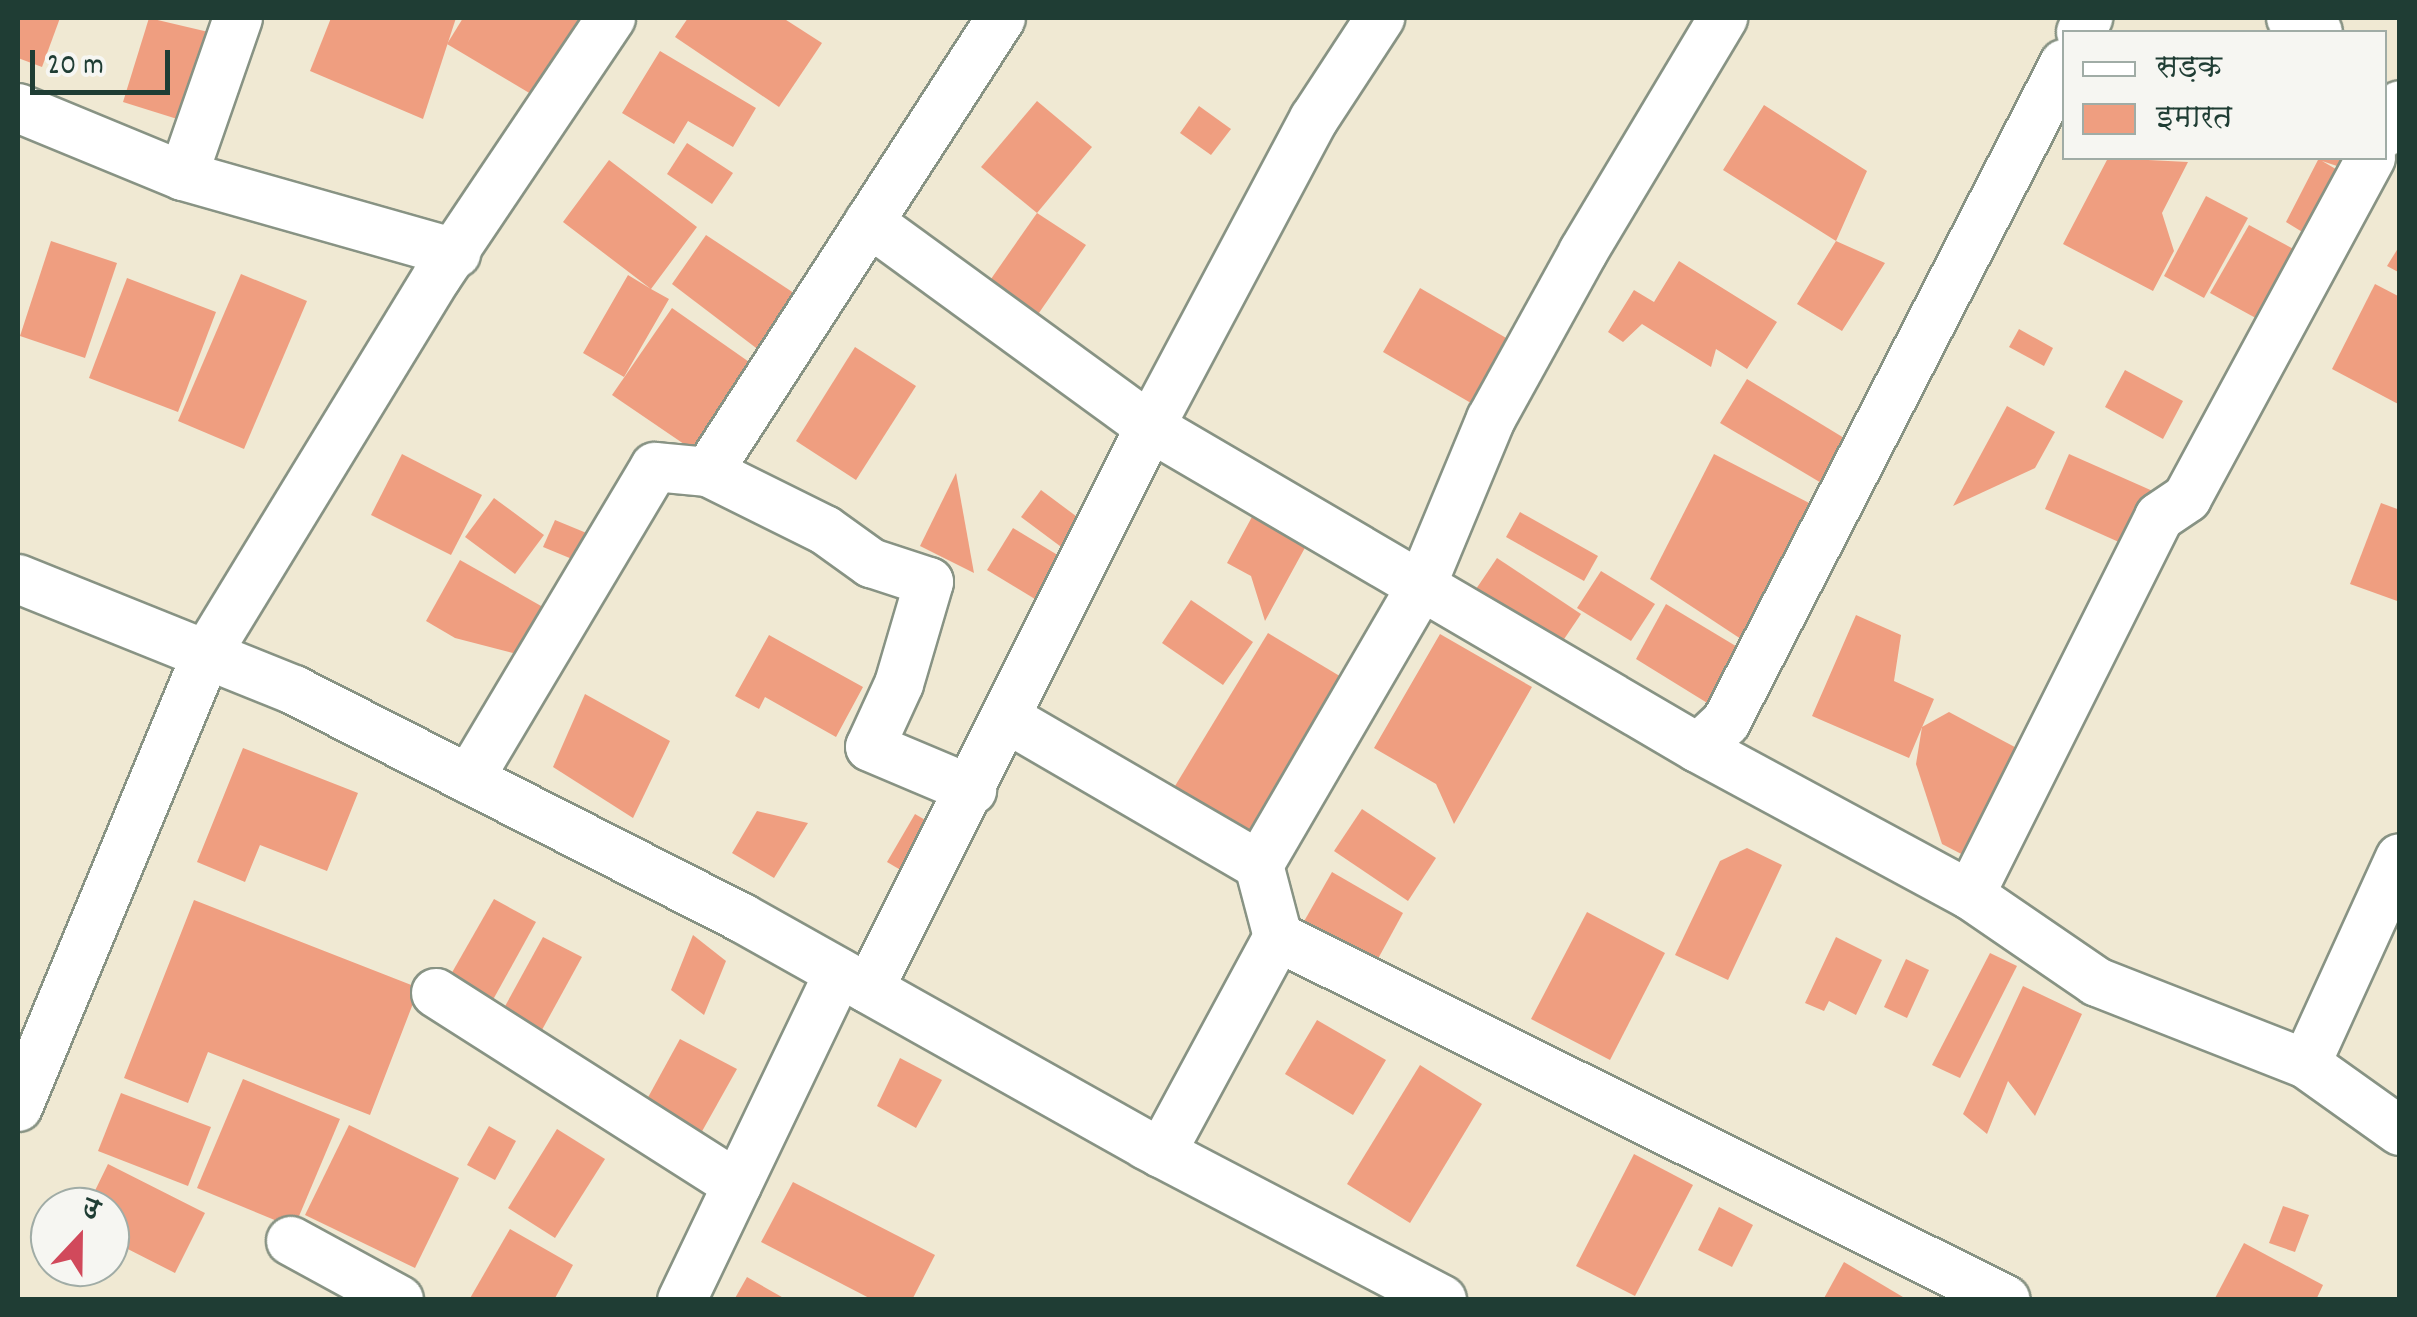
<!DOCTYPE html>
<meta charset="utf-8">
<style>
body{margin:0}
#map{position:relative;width:2417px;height:1317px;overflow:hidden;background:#f0e9d3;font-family:Dekko,"Playpen Sans Deva",sans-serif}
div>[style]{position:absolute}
.building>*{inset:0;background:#ef9e80}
.roads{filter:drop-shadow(2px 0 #889384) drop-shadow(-2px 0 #889384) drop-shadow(0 2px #889384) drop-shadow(0 -2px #889384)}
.minor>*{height:48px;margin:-24px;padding:0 24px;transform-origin:24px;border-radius:24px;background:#fff}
span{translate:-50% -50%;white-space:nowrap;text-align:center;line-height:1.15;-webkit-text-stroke:8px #f6f6f2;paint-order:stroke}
.frame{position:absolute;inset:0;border:20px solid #1f3d34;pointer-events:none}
.legend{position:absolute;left:2062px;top:30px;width:325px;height:130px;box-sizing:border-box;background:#f6f6f2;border:2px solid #a0aca6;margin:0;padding:12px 18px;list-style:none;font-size:30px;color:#1f3d34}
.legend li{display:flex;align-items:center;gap:20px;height:50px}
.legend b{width:50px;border:2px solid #a0aca6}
.north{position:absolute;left:30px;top:1187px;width:100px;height:100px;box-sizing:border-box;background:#f6f6f2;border:2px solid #a0aca6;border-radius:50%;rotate:22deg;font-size:28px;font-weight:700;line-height:40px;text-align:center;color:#1f3d34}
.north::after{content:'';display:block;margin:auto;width:35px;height:45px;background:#d1495b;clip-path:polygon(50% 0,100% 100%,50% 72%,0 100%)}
.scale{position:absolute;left:30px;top:50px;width:140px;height:45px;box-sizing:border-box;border:5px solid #1f3d34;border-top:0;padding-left:12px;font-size:30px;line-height:35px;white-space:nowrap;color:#1f3d34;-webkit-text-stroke:8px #f6f6f2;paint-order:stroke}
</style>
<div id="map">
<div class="building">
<i style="clip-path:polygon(18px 18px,60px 18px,42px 67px,18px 58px)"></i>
<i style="clip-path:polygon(149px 18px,217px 34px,190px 123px,123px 102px)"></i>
<i style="clip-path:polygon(331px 18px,456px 18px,423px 119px,310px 71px)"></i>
<i style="clip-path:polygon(463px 18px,597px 18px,546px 103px,447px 44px)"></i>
<i style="clip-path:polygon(688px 18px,783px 18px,822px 43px,779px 107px,675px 37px)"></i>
<i style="clip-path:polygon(660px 51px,756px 108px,733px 147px,688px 121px,674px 144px,622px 113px)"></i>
<i style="clip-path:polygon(1037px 101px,1092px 147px,1037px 213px,981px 167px)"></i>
<i style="clip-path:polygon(1764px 105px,1867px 171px,1836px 241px,1885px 263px,1842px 331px,1797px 304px,1836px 241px,1723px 170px)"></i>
<i style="clip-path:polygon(1199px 106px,1231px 129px,1211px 155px,1180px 133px)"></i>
<i style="clip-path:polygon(687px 143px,733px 173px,712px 204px,667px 174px)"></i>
<i style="clip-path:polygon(2108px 158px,2188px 162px,2162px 213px,2174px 251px,2153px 291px,2063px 244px)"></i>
<i style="clip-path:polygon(2319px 158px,2356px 158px,2349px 170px,2322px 161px,2353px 179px,2317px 241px,2286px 222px)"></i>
<i style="clip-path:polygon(609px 160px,697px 227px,651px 289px,669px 299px,624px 377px,583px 353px,628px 275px,651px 289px,563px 222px)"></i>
<i style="clip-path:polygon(2206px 196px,2248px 218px,2204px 298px,2164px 276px)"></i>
<i style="clip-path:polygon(1037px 213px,1086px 245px,1032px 323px,984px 289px)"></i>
<i style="clip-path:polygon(2249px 225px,2301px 253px,2263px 322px,2210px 293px)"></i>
<i style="clip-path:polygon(706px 235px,803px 299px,768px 357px,672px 284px)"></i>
<i style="clip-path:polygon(51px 241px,117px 263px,85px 358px,20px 336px)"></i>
<i style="clip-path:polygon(2400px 245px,2400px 273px,2387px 266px)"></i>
<i style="clip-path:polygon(1679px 261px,1777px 322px,1747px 369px,1716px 349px,1711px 367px,1642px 324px,1623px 342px,1608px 332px,1634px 290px,1654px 302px)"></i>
<i style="clip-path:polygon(241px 274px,307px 301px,244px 449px,178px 421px)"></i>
<i style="clip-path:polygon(127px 278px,216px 312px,178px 412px,89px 378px)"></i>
<i style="clip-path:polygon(2375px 284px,2400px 297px,2400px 405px,2332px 369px)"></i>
<i style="clip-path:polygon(1420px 288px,1520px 346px,1483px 410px,1383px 352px)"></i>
<i style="clip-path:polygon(672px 308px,762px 371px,703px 457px,612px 395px)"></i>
<i style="clip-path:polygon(2019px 329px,2053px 348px,2044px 366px,2009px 347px)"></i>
<i style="clip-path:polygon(855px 347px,916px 386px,856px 480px,796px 441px)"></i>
<i style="clip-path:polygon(2125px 370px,2183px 401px,2163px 439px,2105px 407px)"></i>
<i style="clip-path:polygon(1747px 379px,1849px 441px,1823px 484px,1720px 423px)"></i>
<i style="clip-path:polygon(2007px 406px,2055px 432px,2035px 468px,1953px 506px)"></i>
<i style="clip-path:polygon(402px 454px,482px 495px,451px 555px,371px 515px)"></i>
<i style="clip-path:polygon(1714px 454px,1817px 507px,1747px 643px,1650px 579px)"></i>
<i style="clip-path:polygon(2069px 454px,2155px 492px,2130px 547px,2045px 509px)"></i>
<i style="clip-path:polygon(956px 473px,974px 573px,920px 546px)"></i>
<i style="clip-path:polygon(1041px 490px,1092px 528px,1072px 555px,1021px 517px)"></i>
<i style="clip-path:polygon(494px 498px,544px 535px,515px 574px,465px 537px)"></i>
<i style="clip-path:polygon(2381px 503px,2400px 510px,2400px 602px,2350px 584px)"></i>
<i style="clip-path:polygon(1520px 512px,1598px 556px,1584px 581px,1506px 537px)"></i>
<i style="clip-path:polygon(1253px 515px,1307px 544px,1265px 621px,1251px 576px,1227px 563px)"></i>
<i style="clip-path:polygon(555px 520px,601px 539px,589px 566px,543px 547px)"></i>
<i style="clip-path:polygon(1013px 528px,1079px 568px,1053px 610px,987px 570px)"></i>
<i style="clip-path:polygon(1497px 558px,1581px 614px,1556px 651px,1472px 595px)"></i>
<i style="clip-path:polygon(460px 560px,557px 615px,540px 660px,455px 638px,426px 621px)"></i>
<i style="clip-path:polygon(1601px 571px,1655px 604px,1631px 641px,1577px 608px)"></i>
<i style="clip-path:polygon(1191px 600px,1253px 642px,1223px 685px,1162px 643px)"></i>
<i style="clip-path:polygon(1666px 604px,1749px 654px,1717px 709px,1636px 659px)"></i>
<i style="clip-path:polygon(1856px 615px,1901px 635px,1894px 681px,1934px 699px,1909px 758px,1812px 716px)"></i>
<i style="clip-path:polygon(1268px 633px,1348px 681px,1252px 839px,1172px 791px)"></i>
<i style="clip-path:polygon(1440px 634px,1532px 687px,1454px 824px,1436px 784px,1374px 748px)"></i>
<i style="clip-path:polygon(769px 635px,863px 687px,836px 737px,765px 697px,759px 709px,735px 696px)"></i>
<i style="clip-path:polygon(585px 694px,670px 741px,633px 818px,553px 767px)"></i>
<i style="clip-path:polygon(1949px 712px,2026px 753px,1971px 859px,1942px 844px,1916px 764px,1922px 727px)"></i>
<i style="clip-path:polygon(243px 748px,358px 793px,327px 871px,260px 845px,245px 882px,197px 862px)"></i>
<i style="clip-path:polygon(1362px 809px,1436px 858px,1408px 901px,1334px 851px)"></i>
<i style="clip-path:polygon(757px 811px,808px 823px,774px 878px,732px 853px)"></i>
<i style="clip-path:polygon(915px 814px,944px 831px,916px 879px,887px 862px)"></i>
<i style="clip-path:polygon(1747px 848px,1782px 865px,1728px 980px,1675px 955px,1720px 861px)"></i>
<i style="clip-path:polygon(1332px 872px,1403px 913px,1374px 966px,1302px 925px)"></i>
<i style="clip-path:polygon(494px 899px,536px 922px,489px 1007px,446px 983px)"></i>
<i style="clip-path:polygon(194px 900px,419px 988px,370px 1115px,208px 1052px,188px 1103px,124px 1078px)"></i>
<i style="clip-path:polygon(1587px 912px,1665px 953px,1610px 1060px,1531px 1019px)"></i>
<i style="clip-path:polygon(693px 935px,726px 961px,704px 1015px,671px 990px)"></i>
<i style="clip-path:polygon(543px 937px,582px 957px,537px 1039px,498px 1019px)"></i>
<i style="clip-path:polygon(1836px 937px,1882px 960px,1856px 1015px,1829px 1001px,1824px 1011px,1805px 1003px)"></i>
<i style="clip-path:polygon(1990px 953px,2017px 966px,1960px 1078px,1932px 1065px)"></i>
<i style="clip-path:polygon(1906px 959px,1929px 970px,1907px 1018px,1884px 1007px)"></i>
<i style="clip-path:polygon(2023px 986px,2082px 1014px,2035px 1116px,2008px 1081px,1987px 1134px,1963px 1114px)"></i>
<i style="clip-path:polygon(1317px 1020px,1386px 1060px,1353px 1115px,1285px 1074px)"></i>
<i style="clip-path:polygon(680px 1039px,737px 1069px,696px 1142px,640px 1112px)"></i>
<i style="clip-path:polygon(900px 1058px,942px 1080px,916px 1128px,877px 1106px)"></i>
<i style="clip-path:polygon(1420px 1065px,1482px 1104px,1410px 1223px,1347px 1184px)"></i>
<i style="clip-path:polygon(243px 1079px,340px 1119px,294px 1228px,197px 1188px)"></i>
<i style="clip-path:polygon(121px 1093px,211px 1127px,188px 1186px,98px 1151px)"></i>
<i style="clip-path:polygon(349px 1125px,459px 1178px,415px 1268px,305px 1215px)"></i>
<i style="clip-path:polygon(489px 1126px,516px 1141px,495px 1180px,467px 1165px)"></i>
<i style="clip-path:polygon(557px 1129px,605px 1159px,555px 1238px,508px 1208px)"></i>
<i style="clip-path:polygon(1634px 1154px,1693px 1185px,1635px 1296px,1576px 1266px)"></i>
<i style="clip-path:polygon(108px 1164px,205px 1213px,175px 1273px,110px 1240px,110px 1207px,87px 1207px)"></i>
<i style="clip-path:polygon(793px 1182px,935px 1255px,912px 1300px,873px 1300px,761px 1242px)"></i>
<i style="clip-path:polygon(2283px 1206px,2309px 1215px,2295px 1252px,2269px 1243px)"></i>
<i style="clip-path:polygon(1719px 1207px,1753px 1225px,1732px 1267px,1698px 1250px)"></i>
<i style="clip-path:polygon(510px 1229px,573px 1265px,554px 1300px,469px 1300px)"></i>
<i style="clip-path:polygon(2244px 1243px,2323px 1285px,2316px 1300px,2214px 1300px)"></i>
<i style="clip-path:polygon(1844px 1262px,1908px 1300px,1823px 1300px)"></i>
<i style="clip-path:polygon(747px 1277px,787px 1300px,734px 1300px)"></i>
</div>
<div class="roads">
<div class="minor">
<i style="left:2291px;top:18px;width:30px;rotate:27deg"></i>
<i style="left:2081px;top:32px;width:16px;rotate:-63deg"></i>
<i style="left:18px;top:108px;width:178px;rotate:22.4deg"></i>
<i style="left:183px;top:176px;width:167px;rotate:-70.8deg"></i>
<i style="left:2384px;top:133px;width:32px;rotate:-60deg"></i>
<i style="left:183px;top:176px;width:284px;rotate:15.8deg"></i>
<i style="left:869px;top:222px;width:348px;rotate:36.1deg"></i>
<i style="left:1150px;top:427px;width:635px;rotate:30.36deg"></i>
<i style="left:1698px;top:748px;width:38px;rotate:-43deg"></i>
<i style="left:1726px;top:722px;width:740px;rotate:-62.81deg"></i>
<i style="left:708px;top:472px;width:131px;rotate:26.4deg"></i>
<i style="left:825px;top:530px;width:57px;rotate:35.7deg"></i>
<i style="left:871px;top:563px;width:61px;rotate:18.1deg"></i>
<i style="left:929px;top:582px;width:106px;rotate:106.4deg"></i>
<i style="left:899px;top:684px;width:69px;rotate:114.7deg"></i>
<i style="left:870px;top:747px;width:111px;rotate:22.9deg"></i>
<i style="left:18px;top:579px;width:297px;rotate:21.9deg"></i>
<i style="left:294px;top:690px;width:503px;rotate:26.97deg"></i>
<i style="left:742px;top:918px;width:463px;rotate:29.3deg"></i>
<i style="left:1146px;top:1145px;width:334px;rotate:27.6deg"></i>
<i style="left:1008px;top:719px;width:290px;rotate:30.2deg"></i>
<i style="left:1259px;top:865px;width:74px;rotate:75.2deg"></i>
<i style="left:1278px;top:937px;width:246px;rotate:118.4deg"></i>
<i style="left:1698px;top:748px;width:309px;rotate:28.4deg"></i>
<i style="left:1970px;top:895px;width:423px;rotate:-63.4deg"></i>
<i style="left:2159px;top:517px;width:34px;rotate:-34deg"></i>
<i style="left:2187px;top:498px;width:387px;rotate:-61.6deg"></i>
<i style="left:469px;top:779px;width:363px;rotate:-59.2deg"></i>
<i style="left:655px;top:467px;width:53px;rotate:5.4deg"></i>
<i style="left:708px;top:472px;width:540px;rotate:-57.16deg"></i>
<i style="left:1259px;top:865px;width:322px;rotate:-59.8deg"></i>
<i style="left:1421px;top:587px;width:182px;rotate:-67.4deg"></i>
<i style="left:1491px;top:419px;width:191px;rotate:-61.1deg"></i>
<i style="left:1583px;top:252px;width:273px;rotate:-59.1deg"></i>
<i style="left:1970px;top:895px;width:154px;rotate:34.4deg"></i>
<i style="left:2097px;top:982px;width:225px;rotate:21.4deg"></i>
<i style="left:2306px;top:1064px;width:226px;rotate:-65.5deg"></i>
<i style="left:1278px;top:937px;width:813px;rotate:26.5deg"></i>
<i style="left:869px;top:989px;width:628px;rotate:-63.43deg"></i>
<i style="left:1150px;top:427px;width:349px;rotate:-62deg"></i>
<i style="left:1314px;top:119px;width:121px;rotate:-56.8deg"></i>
<i style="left:436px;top:993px;width:357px;rotate:32.5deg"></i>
<i style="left:2306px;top:1064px;width:115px;rotate:35.5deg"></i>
<i style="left:18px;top:1107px;width:490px;rotate:-67.4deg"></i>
<i style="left:206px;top:655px;width:443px;rotate:-58.6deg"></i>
<i style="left:437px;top:277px;width:312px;rotate:-56.1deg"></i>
<i style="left:291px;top:1241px;width:123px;rotate:28.6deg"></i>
<i style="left:682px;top:1300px;width:363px;rotate:-64.4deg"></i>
</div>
</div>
<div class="frame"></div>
<ul class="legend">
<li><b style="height:12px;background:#fff"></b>सड़क</li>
<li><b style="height:28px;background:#ef9e80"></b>इमारत</li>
</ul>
<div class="north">उ</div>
<div class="scale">20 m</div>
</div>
